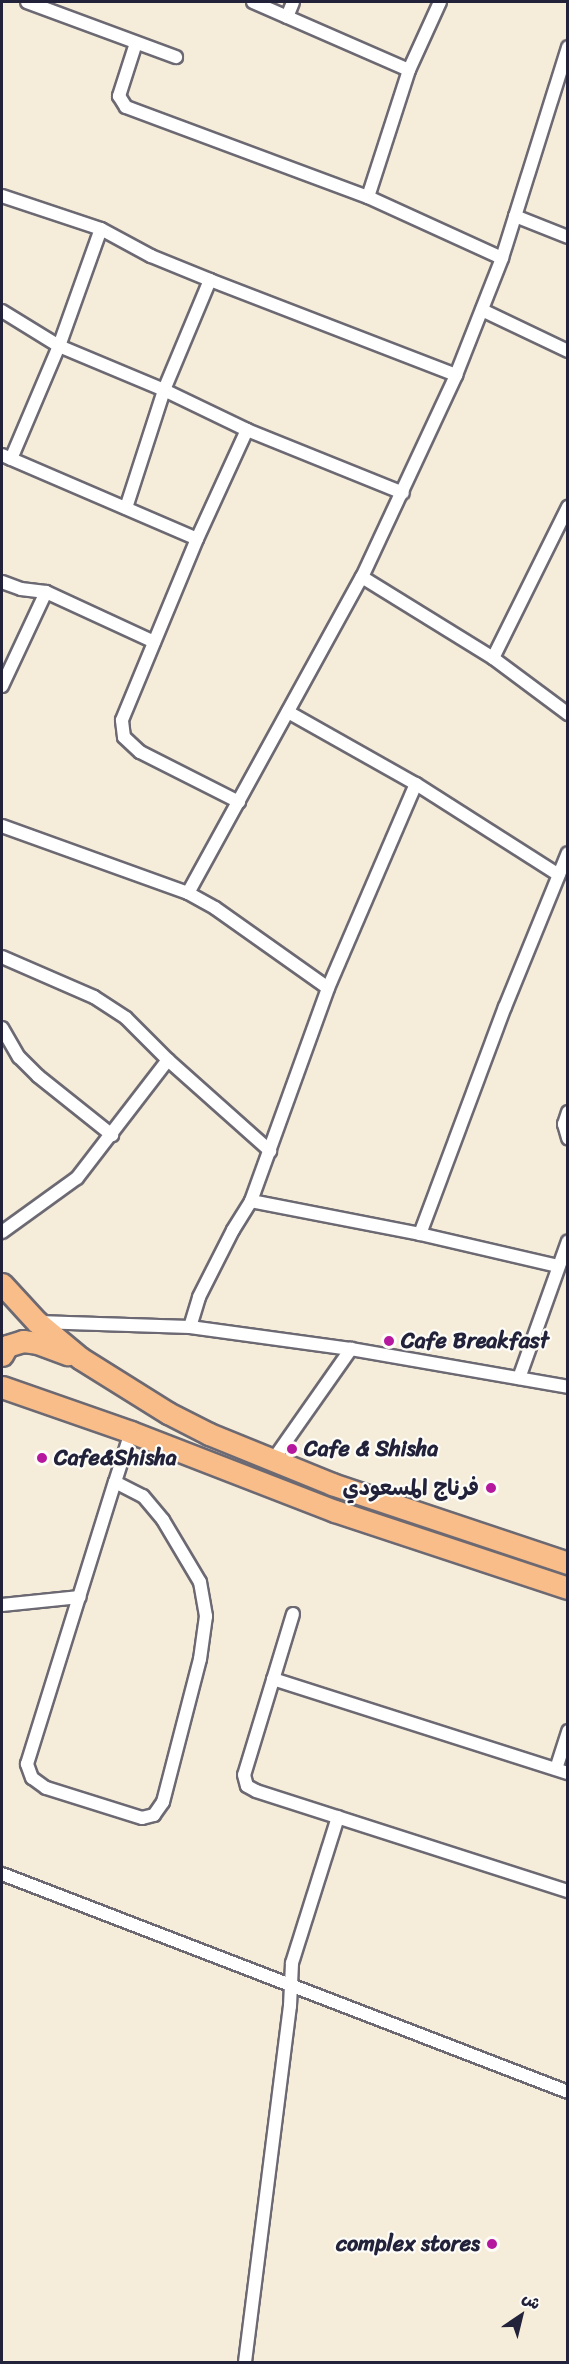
<!DOCTYPE html>
<meta charset="utf-8">
<style>
body{margin:0}
#map{position:relative;width:569px;height:2364px;overflow:hidden;background:#f5edda;font-family:Sriracha,"Playpen Sans Arabic",sans-serif}
div>[style]{position:absolute}
.roads{filter:drop-shadow(2px 0 #6c6973) drop-shadow(-2px 0 #6c6973) drop-shadow(0 2px #6c6973) drop-shadow(0 -2px #6c6973)}
.minor>*{height:12px;margin:-6px;padding:0 6px;transform-origin:6px;border-radius:6px;background:#fff}
.trunk>*{height:21px;margin:-10.5px;padding:0 10.5px;transform-origin:10.5px;border-radius:10.5px;background:#f8bd89}
.dots>*{width:16px;height:16px;translate:-50% -50%;box-sizing:border-box;border:3px solid #fdfcf7;border-radius:50%}
span{translate:-50% -50%;white-space:nowrap;text-align:center;line-height:1.15;-webkit-text-stroke:4.5px #fdfcf7;paint-order:stroke}
.poi-label{font-size:22px;color:#22223b;font-weight:700}
.left{translate:0 -50%;text-align:left}
.right{translate:-100% -50%;text-align:right}
.frame{position:absolute;inset:0;border:3px solid #22223b;pointer-events:none}
.north{position:absolute;left:491px;top:2286px;width:60px;height:60px;-webkit-text-stroke:4px #fdfcf7;paint-order:stroke;rotate:35deg;font-size:16px;font-weight:700;line-height:24px;text-align:center;color:#22223b}
.north::after{content:'';display:block;margin:auto;width:21px;height:27px;background:#22223b;clip-path:polygon(50% 0,100% 100%,50% 72%,0 100%)}
</style>
<div id="map">
<div class="roads">
<div class="minor">
<i style="left:27px;top:2px;width:159px;rotate:20.3deg"></i>
<i style="left:253px;top:2px;width:170px;rotate:23.6deg"></i>
<i style="left:409px;top:70px;width:75px;rotate:-65.5deg"></i>
<i style="left:287px;top:17px;width:16px;rotate:-68deg"></i>
<i style="left:136px;top:43px;width:56px;rotate:107.8deg"></i>
<i style="left:119px;top:96px;width:13px;rotate:58deg"></i>
<i style="left:126px;top:107px;width:258px;rotate:20.4deg"></i>
<i style="left:368px;top:197px;width:147px;rotate:24.5deg"></i>
<i style="left:2px;top:196px;width:104px;rotate:18.4deg"></i>
<i style="left:101px;top:229px;width:57px;rotate:28.4deg"></i>
<i style="left:151px;top:256px;width:64px;rotate:22.1deg"></i>
<i style="left:210px;top:280px;width:264px;rotate:21.1deg"></i>
<i style="left:368px;top:197px;width:133px;rotate:-72.1deg"></i>
<i style="left:515px;top:216px;width:57px;rotate:21.6deg"></i>
<i style="left:482px;top:310px;width:95px;rotate:25.5deg"></i>
<i style="left:2px;top:311px;width:67px;rotate:31.6deg"></i>
<i style="left:59px;top:346px;width:114px;rotate:22.7deg"></i>
<i style="left:164px;top:390px;width:92px;rotate:25.7deg"></i>
<i style="left:247px;top:430px;width:168px;rotate:22deg"></i>
<i style="left:2px;top:455px;width:212px;rotate:23.3deg"></i>
<i style="left:11px;top:459px;width:123px;rotate:-67deg"></i>
<i style="left:59px;top:346px;width:124px;rotate:-70.3deg"></i>
<i style="left:126px;top:508px;width:124px;rotate:-72.1deg"></i>
<i style="left:164px;top:390px;width:119px;rotate:-67.3deg"></i>
<i style="left:362px;top:577px;width:154px;rotate:31.7deg"></i>
<i style="left:493px;top:658px;width:94px;rotate:36.7deg"></i>
<i style="left:2px;top:582px;width:20px;rotate:20deg"></i>
<i style="left:21px;top:589px;width:25px;rotate:7deg"></i>
<i style="left:46px;top:592px;width:119px;rotate:24.8deg"></i>
<i style="left:493px;top:658px;width:169px;rotate:-63.6deg"></i>
<i style="left:2px;top:686px;width:104px;rotate:-64.9deg"></i>
<i style="left:288px;top:712px;width:147px;rotate:29.4deg"></i>
<i style="left:416px;top:784px;width:169px;rotate:32.5deg"></i>
<i style="left:239px;top:802px;width:111px;rotate:-153.2deg"></i>
<i style="left:140px;top:752px;width:22px;rotate:-137deg"></i>
<i style="left:124px;top:737px;width:17px;rotate:-97deg"></i>
<i style="left:122px;top:720px;width:196px;rotate:-67.5deg"></i>
<i style="left:197px;top:539px;width:120px;rotate:-65.4deg"></i>
<i style="left:2px;top:826px;width:198px;rotate:19.8deg"></i>
<i style="left:188px;top:893px;width:31px;rotate:29deg"></i>
<i style="left:215px;top:908px;width:138px;rotate:35.3deg"></i>
<i style="left:188px;top:893px;width:361px;rotate:-61.2deg"></i>
<i style="left:362px;top:577px;width:223px;rotate:-65deg"></i>
<i style="left:456px;top:375px;width:126px;rotate:-68.5deg"></i>
<i style="left:502px;top:258px;width:221px;rotate:-72.6deg"></i>
<i style="left:2px;top:957px;width:100px;rotate:23.5deg"></i>
<i style="left:94px;top:997px;width:38px;rotate:33deg"></i>
<i style="left:126px;top:1018px;width:59px;rotate:45deg"></i>
<i style="left:168px;top:1060px;width:137px;rotate:41.7deg"></i>
<i style="left:2px;top:1028px;width:34px;rotate:60deg"></i>
<i style="left:19px;top:1057px;width:27px;rotate:45deg"></i>
<i style="left:38px;top:1076px;width:95px;rotate:38.6deg"></i>
<i style="left:568px;top:1112px;width:13px;rotate:108deg"></i>
<i style="left:564px;top:1124px;width:15px;rotate:74deg"></i>
<i style="left:251px;top:1201px;width:172px;rotate:11deg"></i>
<i style="left:420px;top:1234px;width:141px;rotate:13.1deg"></i>
<i style="left:2px;top:1232px;width:92px;rotate:-35.8deg"></i>
<i style="left:77px;top:1178px;width:149px;rotate:-52.4deg"></i>
<i style="left:420px;top:1234px;width:242px;rotate:-69.5deg"></i>
<i style="left:505px;top:1007px;width:166px;rotate:-67.8deg"></i>
<i style="left:38px;top:1322px;width:152px;rotate:1.9deg"></i>
<i style="left:190px;top:1327px;width:162px;rotate:7.8deg"></i>
<i style="left:351px;top:1349px;width:220px;rotate:9.9deg"></i>
<i style="left:190px;top:1327px;width:31px;rotate:-73deg"></i>
<i style="left:199px;top:1297px;width:75px;rotate:-63.1deg"></i>
<i style="left:233px;top:1230px;width:34px;rotate:-58deg"></i>
<i style="left:251px;top:1201px;width:226px;rotate:-70.1deg"></i>
<i style="left:328px;top:988px;width:222px;rotate:-66.7deg"></i>
<i style="left:519px;top:1378px;width:145px;rotate:-70.3deg"></i>
<i style="left:273px;top:1460px;width:136px;rotate:-54.9deg"></i>
<i style="left:115px;top:1482px;width:31px;rotate:27deg"></i>
<i style="left:143px;top:1496px;width:31px;rotate:50deg"></i>
<i style="left:163px;top:1520px;width:72px;rotate:59.2deg"></i>
<i style="left:200px;top:1582px;width:35px;rotate:80deg"></i>
<i style="left:206px;top:1616px;width:43px;rotate:97.9deg"></i>
<i style="left:200px;top:1659px;width:148px;rotate:104.5deg"></i>
<i style="left:163px;top:1802px;width:16px;rotate:125deg"></i>
<i style="left:154px;top:1815px;width:12px;rotate:166deg"></i>
<i style="left:142px;top:1818px;width:101px;rotate:-162.6deg"></i>
<i style="left:46px;top:1788px;width:17px;rotate:-144deg"></i>
<i style="left:32px;top:1778px;width:15px;rotate:-110deg"></i>
<i style="left:27px;top:1764px;width:295px;rotate:-72.7deg"></i>
<i style="left:115px;top:1482px;width:52px;rotate:-72.3deg"></i>
<i style="left:2px;top:1605px;width:78px;rotate:-5.9deg"></i>
<i style="left:293px;top:1614px;width:168px;rotate:106.9deg"></i>
<i style="left:244px;top:1775px;width:11px;rotate:75deg"></i>
<i style="left:247px;top:1786px;width:10px;rotate:29deg"></i>
<i style="left:256px;top:1791px;width:328px;rotate:17.8deg"></i>
<i style="left:273px;top:1679px;width:310px;rotate:17.7deg"></i>
<i style="left:556px;top:1769px;width:40px;rotate:-72deg"></i>
<i style="left:2px;top:1874px;width:607px;rotate:21.06deg"></i>
<i style="left:245px;top:2362px;width:359px;rotate:-82.8deg"></i>
<i style="left:290px;top:2006px;width:43px;rotate:-87.3deg"></i>
<i style="left:292px;top:1963px;width:153px;rotate:-72.5deg"></i>
</div>
<div class="trunk">
<i style="left:2px;top:1284px;width:52px;rotate:47.4deg"></i>
<i style="left:37px;top:1322px;width:56px;rotate:39.9deg"></i>
<i style="left:80px;top:1358px;width:104px;rotate:32deg"></i>
<i style="left:168px;top:1413px;width:46px;rotate:27.1deg"></i>
<i style="left:209px;top:1434px;width:133px;rotate:22.1deg"></i>
<i style="left:332px;top:1484px;width:249px;rotate:18.5deg"></i>
<i style="left:2px;top:1355px;width:10px;rotate:-61deg"></i>
<i style="left:7px;top:1346px;width:17px;rotate:-17deg"></i>
<i style="left:23px;top:1341px;width:14px;rotate:8deg"></i>
<i style="left:37px;top:1343px;width:33px;rotate:20deg"></i>
<i style="left:2px;top:1387px;width:137px;rotate:19.2deg"></i>
<i style="left:131px;top:1432px;width:219px;rotate:21.2deg"></i>
<i style="left:335px;top:1511px;width:245px;rotate:18.3deg"></i>
</div>
</div>
<div class="dots">
<i style="left:389px;top:1341px;background:#b5179e"></i>
<i style="left:292px;top:1449px;background:#b5179e"></i>
<i style="left:42px;top:1458px;background:#b5179e"></i>
<i style="left:491px;top:1488px;background:#b5179e"></i>
<i style="left:492px;top:2244px;background:#b5179e"></i>
</div>
<div class="poi-label">
<span class="left" style="left:401px;top:1341px">Cafe Breakfast</span>
<span class="left" style="left:304px;top:1449px">Cafe &amp; Shisha</span>
<span class="left" style="left:54px;top:1458px">Cafe&amp;Shisha</span>
<span class="right" style="left:479px;top:1488px">فرناج المسعودي</span>
<span class="right" style="left:480px;top:2244px">complex stores</span>
</div>
<div class="frame"></div>
<div class="north">ش</div>
</div>
